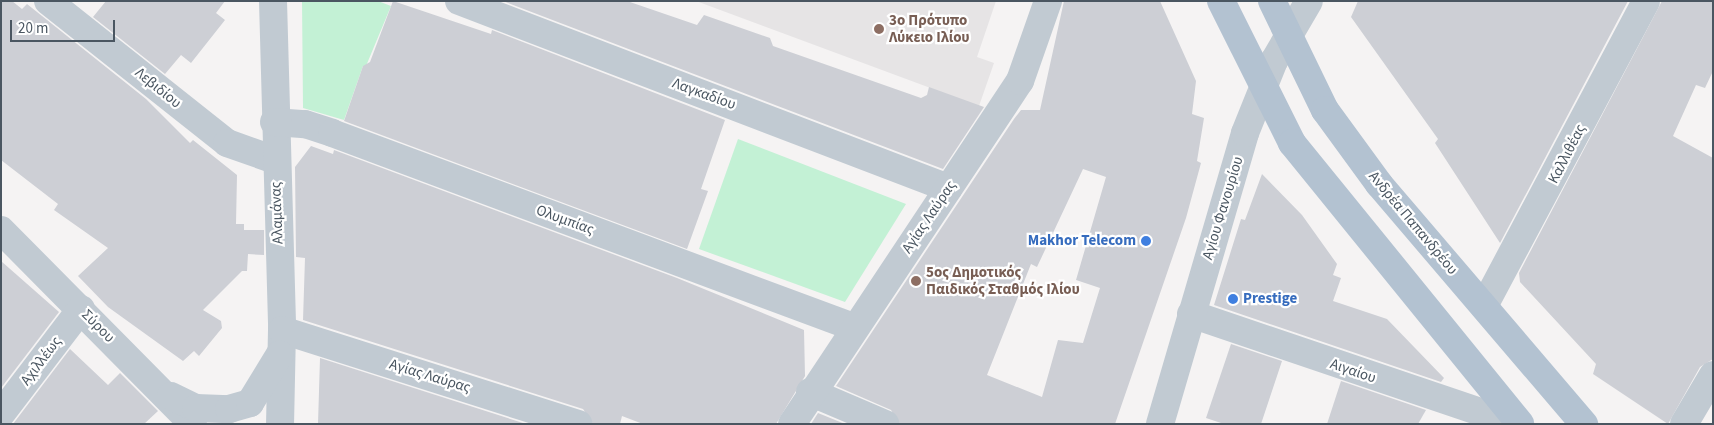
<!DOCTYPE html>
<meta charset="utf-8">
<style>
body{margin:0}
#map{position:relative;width:1714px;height:425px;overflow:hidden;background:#f5f3f3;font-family:"Source Sans 3",sans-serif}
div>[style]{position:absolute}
.education>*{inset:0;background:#e6e4e5}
.green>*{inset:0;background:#c3f1d5}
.building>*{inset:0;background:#cdcfd5}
.minor>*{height:28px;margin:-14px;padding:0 14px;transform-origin:14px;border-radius:14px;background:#c1cad2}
.major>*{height:28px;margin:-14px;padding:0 14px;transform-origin:14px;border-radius:14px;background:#b3c2d1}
.dots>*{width:14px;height:14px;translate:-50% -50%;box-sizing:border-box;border:2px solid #fff;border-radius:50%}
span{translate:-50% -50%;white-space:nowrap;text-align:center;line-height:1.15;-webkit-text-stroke:4.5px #fff;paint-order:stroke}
.education-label{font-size:15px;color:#785e54;font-weight:700}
.left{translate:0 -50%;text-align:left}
.street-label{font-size:15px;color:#4a5661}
.shop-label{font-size:15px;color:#366cbe;font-weight:700}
.right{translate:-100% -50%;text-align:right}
.frame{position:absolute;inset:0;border:2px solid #4a5661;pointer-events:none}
.scale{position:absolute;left:10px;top:20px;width:105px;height:22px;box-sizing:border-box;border:2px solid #4a5661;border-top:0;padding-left:6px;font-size:15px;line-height:18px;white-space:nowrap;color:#4a5661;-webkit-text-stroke:4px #fff;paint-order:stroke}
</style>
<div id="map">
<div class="education">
<i style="clip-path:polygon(696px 1px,996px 1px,977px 57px,994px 63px,979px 106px)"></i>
</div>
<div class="green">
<i style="clip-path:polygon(302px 1px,378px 1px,391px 6px,366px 66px,363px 66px,344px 120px,303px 108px)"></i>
<i style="clip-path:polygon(738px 139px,906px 204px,845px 302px,699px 249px)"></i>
</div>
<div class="building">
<i style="clip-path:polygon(1px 1px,12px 1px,22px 9px,27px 4px,146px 99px,190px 143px,193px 140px,237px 175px,236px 224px,244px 224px,244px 230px,264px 230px,264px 255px,248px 254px,247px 271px,242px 271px,203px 310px,221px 321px,222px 328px,199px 356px,194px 351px,183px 361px,108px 307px,78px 276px,108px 248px,54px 210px,58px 204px,1px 160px)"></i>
<i style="clip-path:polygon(106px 1px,225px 1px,216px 13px,225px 20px,191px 63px,181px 55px,165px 74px,93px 17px)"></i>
<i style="clip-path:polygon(393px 1px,491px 34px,492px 30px,725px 120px,701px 189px,708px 191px,687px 249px,344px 121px,363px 66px,370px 62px)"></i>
<i style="clip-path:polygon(503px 1px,627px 1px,697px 25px,704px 15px,770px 38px,773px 46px,921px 98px,927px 95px,929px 87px,984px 107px,943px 169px)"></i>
<i style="clip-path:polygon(evenodd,1064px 1px,1160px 1px,1196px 81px,1192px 114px,1204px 118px,1197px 161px,1201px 163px,1186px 218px,1115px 424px,900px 424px,891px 410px,836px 386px,1014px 119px,1021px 110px,1040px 110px,1064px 1px,1083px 169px,1106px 177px,1076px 280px,1100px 288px,1083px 343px,1058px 340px,1042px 397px,987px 375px,1031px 264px,1037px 267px,1083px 169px)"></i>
<i style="clip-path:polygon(1358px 1px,1628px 1px,1500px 243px,1435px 143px,1438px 139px,1351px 17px)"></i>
<i style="clip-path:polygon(1662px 1px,1713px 1px,1713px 71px,1705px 88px,1696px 85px,1673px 136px,1713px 158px,1713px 359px,1700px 367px,1668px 424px,1593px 374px,1596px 364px,1520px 282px,1519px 273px)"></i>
<i style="clip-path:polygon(311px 146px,333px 154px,334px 150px,677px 278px,804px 330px,805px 376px,776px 424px,643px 424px,622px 416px,620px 424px,593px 424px,583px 409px,303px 320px,305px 258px,296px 257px,295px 167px)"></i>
<i style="clip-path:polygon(1262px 174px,1302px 215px,1337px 264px,1333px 275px,1341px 278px,1333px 301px,1387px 319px,1444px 378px,1441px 382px,1214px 305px,1241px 219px,1245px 220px)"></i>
<i style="clip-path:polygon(1px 261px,59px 312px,1px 388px)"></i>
<i style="clip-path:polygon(1231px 344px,1282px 361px,1261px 424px,1224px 424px,1206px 418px)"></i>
<i style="clip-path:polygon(70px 349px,108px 385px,120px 373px,158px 411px,144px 424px,13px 424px)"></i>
<i style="clip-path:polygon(320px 358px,526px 424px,318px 424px)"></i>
<i style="clip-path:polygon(1341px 381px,1426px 410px,1418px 424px,1327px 424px)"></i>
<i style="clip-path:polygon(818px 413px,845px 424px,811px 424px)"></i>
</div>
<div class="minor">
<i style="left:48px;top:1px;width:228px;rotate:38.4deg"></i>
<i style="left:227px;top:143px;width:51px;rotate:19.5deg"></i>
<i style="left:273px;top:1px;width:329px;rotate:88.4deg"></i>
<i style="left:282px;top:330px;width:94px;rotate:91.2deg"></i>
<i style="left:459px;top:1px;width:524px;rotate:20.93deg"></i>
<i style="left:274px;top:122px;width:31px;rotate:4deg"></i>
<i style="left:305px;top:124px;width:28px;rotate:18deg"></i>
<i style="left:332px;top:133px;width:556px;rotate:20.42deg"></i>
<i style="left:1px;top:230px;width:273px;rotate:45.3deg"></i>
<i style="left:1484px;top:306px;width:345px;rotate:-62deg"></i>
<i style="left:1191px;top:314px;width:343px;rotate:18.7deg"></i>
<i style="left:282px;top:330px;width:311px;rotate:17.6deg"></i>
<i style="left:810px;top:392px;width:82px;rotate:23.1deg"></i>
<i style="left:171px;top:396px;width:28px;rotate:26deg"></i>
<i style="left:196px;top:408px;width:33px;rotate:2deg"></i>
<i style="left:229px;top:409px;width:22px;rotate:-16deg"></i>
<i style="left:250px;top:403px;width:57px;rotate:-58.5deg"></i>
<i style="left:1px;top:414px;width:132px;rotate:-52.7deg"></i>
<i style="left:792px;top:424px;width:412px;rotate:-56.4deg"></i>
<i style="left:1020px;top:81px;width:85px;rotate:-70.7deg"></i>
<i style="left:1160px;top:424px;width:303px;rotate:-73.7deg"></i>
<i style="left:1245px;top:133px;width:78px;rotate:-68.1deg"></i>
<i style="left:1274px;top:61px;width:69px;rotate:-59.7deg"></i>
<i style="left:1684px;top:424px;width:57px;rotate:-59.4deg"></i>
</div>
<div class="major">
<i style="left:1221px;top:1px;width:159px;rotate:63.4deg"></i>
<i style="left:1292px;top:143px;width:362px;rotate:50.9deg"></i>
<i style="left:1272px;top:1px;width:121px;rotate:64.1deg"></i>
<i style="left:1325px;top:110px;width:92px;rotate:53.9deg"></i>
<i style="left:1379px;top:184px;width:316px;rotate:49.5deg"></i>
</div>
<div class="dots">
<i style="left:879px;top:29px;background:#8d6e63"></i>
<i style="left:1146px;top:241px;background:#3f7fe0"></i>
<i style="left:916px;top:281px;background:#8d6e63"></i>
<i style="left:1233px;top:299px;background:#3f7fe0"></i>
</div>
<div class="education-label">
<span class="left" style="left:889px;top:29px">3ο Πρότυπο<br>Λύκειο Ιλίου</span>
<span class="left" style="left:926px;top:281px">5ος Δημοτικός<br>Παιδικός Σταθμός Ιλίου</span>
</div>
<div class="street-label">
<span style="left:158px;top:88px;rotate:39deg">Λεβιδίου</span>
<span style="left:704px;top:94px;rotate:20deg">Λαγκαδίου</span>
<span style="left:1567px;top:154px;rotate:-63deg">Καλλιθέας</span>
<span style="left:1223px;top:208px;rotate:-73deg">Αγίου Φανουρίου</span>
<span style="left:277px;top:213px;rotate:-92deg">Αλαμάνας</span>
<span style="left:929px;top:217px;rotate:-56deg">Αγίας Λαύρας</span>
<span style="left:565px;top:220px;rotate:20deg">Ολυμπίας</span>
<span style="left:1413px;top:223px;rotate:50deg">Ανδρέα Παπανδρέου</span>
<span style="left:98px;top:326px;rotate:45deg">Σύρου</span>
<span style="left:41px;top:361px;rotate:-53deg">Αχιλλέως</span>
<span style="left:1353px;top:371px;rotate:19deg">Αιγαίου</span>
<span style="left:430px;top:376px;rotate:17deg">Αγίας Λαύρας</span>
</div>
<div class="shop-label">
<span class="right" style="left:1136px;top:241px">Makhor Telecom</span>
<span class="left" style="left:1243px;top:299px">Prestige</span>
</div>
<div class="frame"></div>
<div class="scale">20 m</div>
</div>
